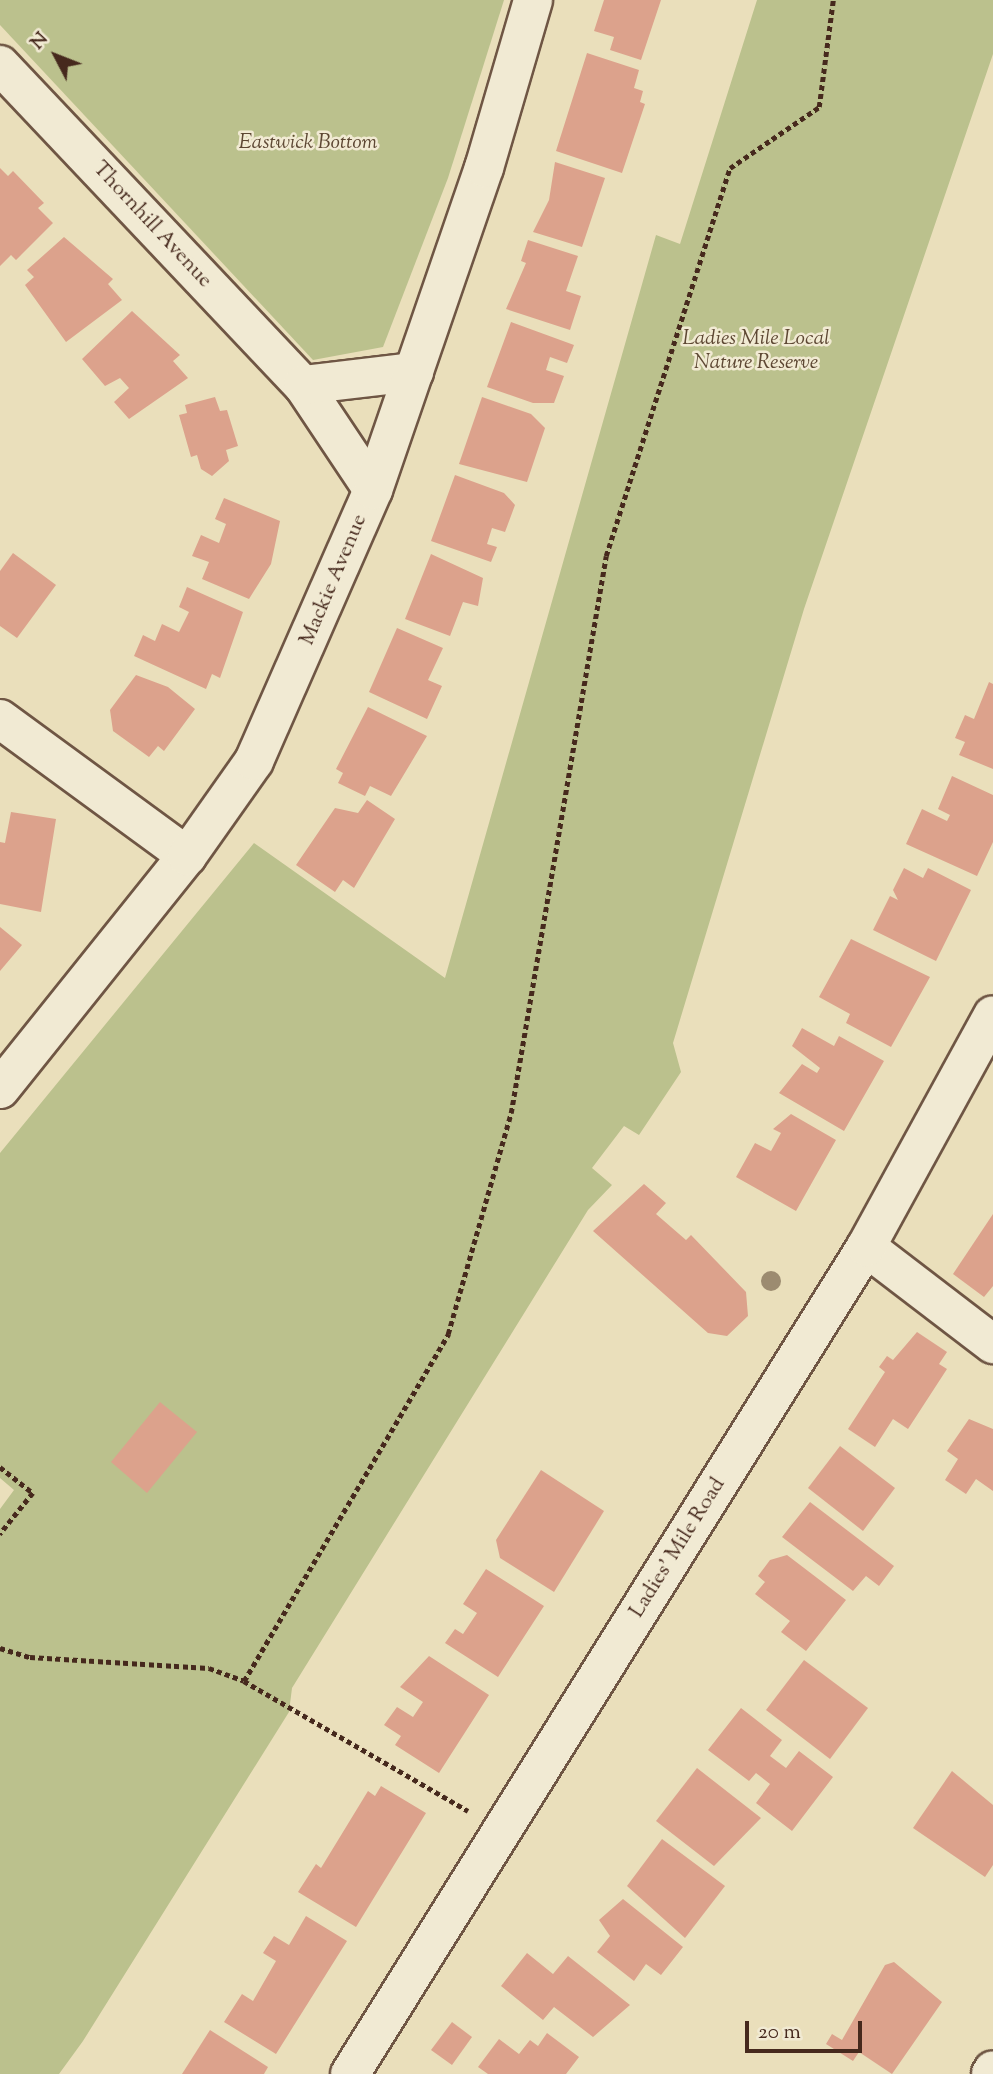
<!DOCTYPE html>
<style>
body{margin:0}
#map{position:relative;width:993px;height:2074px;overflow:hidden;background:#eadfbb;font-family:"Sorts Mill Goudy",serif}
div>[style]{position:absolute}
.green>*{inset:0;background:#bbc18d}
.building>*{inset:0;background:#dca28c}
.path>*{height:4.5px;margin-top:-2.25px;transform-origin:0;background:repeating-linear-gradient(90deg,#46291d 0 5px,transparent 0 8.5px)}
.roads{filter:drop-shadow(2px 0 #6f5644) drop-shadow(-2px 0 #6f5644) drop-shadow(0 2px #6f5644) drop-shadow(0 -2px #6f5644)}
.minor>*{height:38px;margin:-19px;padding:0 19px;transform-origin:19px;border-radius:19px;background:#f1ead3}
.trees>*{width:20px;height:20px;margin:-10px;border-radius:50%;background:#9c8b70}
span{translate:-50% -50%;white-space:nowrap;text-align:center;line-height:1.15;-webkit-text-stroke:5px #f1ead3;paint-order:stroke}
.park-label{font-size:21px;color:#5d4733;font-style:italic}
.street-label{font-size:21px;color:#46291d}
.north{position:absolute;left:21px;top:21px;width:70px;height:70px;-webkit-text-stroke:5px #f1ead3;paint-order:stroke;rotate:312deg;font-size:19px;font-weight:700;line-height:28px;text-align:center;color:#46291d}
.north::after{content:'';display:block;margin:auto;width:24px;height:32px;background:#46291d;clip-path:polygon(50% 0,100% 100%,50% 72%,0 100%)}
.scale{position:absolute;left:745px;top:2021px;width:117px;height:32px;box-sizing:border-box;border:4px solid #46291d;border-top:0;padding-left:9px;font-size:21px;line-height:24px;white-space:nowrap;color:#46291d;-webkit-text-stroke:5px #f1ead3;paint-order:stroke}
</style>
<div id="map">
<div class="green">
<i style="clip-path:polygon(0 0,504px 0,448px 178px,383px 347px,313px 360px,0 25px)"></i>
<i style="clip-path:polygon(757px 0,993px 0,993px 54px,804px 609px,673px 1043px,681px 1072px,639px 1135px,624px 1126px,592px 1168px,612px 1185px,588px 1210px,292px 1688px,289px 1712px,83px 2041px,59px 2074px,0 2074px,0 1509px,14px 1490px,0 1478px,0 1153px,254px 843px,445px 978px,656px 235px,680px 244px)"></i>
</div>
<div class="building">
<i style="clip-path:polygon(604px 0,661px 0,641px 60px,610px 50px,614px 37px,594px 31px)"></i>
<i style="clip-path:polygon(587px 53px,639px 70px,634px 88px,643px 91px,640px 102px,645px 104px,622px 173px,556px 151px)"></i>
<i style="clip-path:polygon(555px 162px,605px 178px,582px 247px,533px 232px,549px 200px)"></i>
<i style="clip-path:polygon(0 168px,8px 176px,13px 171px,44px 203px,38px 208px,53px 223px,16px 260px,11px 255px,0 266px)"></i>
<i style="clip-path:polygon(64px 237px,113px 279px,108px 284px,122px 300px,66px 342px,25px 285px,34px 277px,27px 270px)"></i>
<i style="clip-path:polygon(528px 240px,578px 256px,566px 291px,581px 296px,570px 330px,506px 309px,526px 263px,521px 261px)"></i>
<i style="clip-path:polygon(132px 311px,180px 355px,173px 361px,188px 378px,129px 419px,114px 402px,129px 388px,120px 378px,105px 386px,82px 359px)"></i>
<i style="clip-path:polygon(511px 322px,574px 345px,567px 363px,550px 357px,546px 370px,564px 376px,554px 403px,533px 403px,487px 387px)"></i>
<i style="clip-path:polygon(215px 397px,220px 411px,227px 410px,238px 446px,226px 450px,229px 461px,212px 476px,201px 469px,197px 455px,191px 457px,179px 415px,187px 413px,185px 405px)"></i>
<i style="clip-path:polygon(482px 397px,531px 414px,545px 428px,527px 482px,459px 464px)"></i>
<i style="clip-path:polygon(455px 475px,504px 493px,515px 505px,505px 532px,492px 528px,487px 544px,497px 547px,491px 562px,431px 541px)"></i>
<i style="clip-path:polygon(224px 498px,280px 521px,271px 564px,249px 599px,202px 579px,209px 562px,192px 556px,201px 535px,219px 543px,226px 524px,215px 519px)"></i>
<i style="clip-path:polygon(13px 553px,56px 585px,17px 638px,0 626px,0 571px)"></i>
<i style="clip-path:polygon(431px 554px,483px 578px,478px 606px,463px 602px,450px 636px,405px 619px)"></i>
<i style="clip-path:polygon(187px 587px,243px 612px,220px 678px,212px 674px,206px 689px,134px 656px,143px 635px,155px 641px,162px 624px,179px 632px,189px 612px,179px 607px)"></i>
<i style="clip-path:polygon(397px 628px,443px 648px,428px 680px,442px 686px,427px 719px,369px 692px)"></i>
<i style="clip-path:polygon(136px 675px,168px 687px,195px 709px,164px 751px,158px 746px,149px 757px,113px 731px,110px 710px)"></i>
<i style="clip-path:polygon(989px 682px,993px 684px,993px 769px,959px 755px,965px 742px,955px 738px,965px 715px,974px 719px)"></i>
<i style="clip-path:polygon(368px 707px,427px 736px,391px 796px,370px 786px,365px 796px,338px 783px,343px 773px,336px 769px)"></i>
<i style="clip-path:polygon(952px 776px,993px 795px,993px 842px,977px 876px,906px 844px,922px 809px,947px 821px,950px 815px,938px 809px)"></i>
<i style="clip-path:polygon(367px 800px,395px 819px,354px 888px,343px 880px,335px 892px,296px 865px,335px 808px,358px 813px)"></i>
<i style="clip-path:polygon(11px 812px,56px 819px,41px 912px,0 904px,0 842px,5px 843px)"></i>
<i style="clip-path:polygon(904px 868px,923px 878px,928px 868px,971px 890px,936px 961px,873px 930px,890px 896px,898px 900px,893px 890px)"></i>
<i style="clip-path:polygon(0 927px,22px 945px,0 971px)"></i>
<i style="clip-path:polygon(851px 939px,930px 977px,891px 1047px,846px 1023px,850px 1014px,819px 997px)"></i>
<i style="clip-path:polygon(802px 1028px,834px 1046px,839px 1036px,884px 1061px,844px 1131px,779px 1093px,802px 1064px,817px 1073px,820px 1068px,792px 1046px)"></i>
<i style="clip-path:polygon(791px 1114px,836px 1140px,796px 1211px,736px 1177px,755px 1143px,771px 1151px,781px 1133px,773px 1129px)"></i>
<i style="clip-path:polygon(644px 1184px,666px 1203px,656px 1214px,686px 1240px,691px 1235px,746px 1292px,748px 1316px,727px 1336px,708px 1333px,593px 1231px)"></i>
<i style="clip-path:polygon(993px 1214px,993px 1286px,984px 1297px,953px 1274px)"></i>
<i style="clip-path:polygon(917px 1332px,947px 1352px,939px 1364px,947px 1369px,908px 1429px,893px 1419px,875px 1447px,848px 1429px,885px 1372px,879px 1367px,887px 1356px,893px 1360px)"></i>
<i style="clip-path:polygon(160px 1402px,197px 1432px,147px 1493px,111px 1462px)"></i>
<i style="clip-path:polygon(969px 1419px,993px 1429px,993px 1491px,976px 1479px,966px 1494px,945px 1480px,958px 1459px,947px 1451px)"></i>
<i style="clip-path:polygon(840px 1446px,895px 1488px,863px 1531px,808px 1488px)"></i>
<i style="clip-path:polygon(541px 1470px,604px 1511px,554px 1592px,500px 1558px,496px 1540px)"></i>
<i style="clip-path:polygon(810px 1502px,894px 1566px,879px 1586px,866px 1576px,853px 1591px,782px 1537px)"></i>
<i style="clip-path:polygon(787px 1555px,846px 1600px,806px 1651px,781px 1632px,790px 1621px,755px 1594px,765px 1582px,758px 1576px,770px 1560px)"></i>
<i style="clip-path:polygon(486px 1569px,544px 1606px,498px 1677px,445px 1643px,455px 1629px,463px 1634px,477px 1613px,463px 1604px)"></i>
<i style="clip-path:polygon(429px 1656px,489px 1695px,439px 1773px,395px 1745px,401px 1736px,384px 1725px,397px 1707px,413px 1717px,423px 1702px,400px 1687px)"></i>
<i style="clip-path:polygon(804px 1660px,868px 1708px,830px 1759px,766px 1710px)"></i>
<i style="clip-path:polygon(741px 1708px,782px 1740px,770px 1756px,786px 1768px,799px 1751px,833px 1777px,792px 1831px,756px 1803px,770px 1784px,756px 1773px,749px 1781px,708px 1750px)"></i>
<i style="clip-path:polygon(697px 1768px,761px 1818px,714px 1866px,656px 1821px)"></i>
<i style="clip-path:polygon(952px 1771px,993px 1805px,993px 1865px,985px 1877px,913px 1828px)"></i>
<i style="clip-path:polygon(381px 1786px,426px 1813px,356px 1927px,298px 1892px,316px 1864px,321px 1868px,368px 1791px,375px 1796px)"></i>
<i style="clip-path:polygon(662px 1839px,725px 1886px,685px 1938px,627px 1886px)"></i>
<i style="clip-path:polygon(623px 1899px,683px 1947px,661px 1975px,646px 1964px,634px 1981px,597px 1952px,610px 1936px,599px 1920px)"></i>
<i style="clip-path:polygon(306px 1916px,347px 1941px,276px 2054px,224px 2022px,242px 1994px,253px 2001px,276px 1961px,263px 1953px,274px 1936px,289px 1945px)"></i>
<i style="clip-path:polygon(527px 1953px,553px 1974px,568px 1956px,630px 2005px,593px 2037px,554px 2007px,543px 2020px,501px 1986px)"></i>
<i style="clip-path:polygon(894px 1962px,942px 2002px,892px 2074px,859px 2052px,853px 2061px,826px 2044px,832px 2034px,842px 2040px,885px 1965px)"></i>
<i style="clip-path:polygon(452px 2022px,472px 2037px,452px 2065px,431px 2050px)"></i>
<i style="clip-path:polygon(210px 2030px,268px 2067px,264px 2074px,182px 2074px)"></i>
<i style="clip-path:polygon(547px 2033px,579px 2057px,566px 2074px,488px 2074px,478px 2067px,499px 2039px,519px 2054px,530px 2040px,538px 2046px)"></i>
</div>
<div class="path">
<i style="left:0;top:1467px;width:42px;rotate:38.2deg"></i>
<i style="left:33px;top:1493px;width:53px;rotate:128.8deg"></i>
<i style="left:0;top:1648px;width:31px;rotate:17deg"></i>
<i style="left:30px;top:1657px;width:179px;rotate:3.5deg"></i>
<i style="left:209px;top:1668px;width:37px;rotate:20deg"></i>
<i style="left:244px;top:1681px;width:259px;rotate:30.1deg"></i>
<i style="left:244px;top:1681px;width:403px;rotate:-59.5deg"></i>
<i style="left:448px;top:1334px;width:230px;rotate:-74.1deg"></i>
<i style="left:511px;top:1113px;width:565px;rotate:-80.32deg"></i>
<i style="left:606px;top:556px;width:407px;rotate:-72.3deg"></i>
<i style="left:730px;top:168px;width:108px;rotate:-34.4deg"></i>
<i style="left:819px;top:107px;width:108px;rotate:-82.5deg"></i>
</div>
<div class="roads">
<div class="minor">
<i style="left:0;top:65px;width:441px;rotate:46.6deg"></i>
<i style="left:303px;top:385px;width:126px;rotate:56.3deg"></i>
<i style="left:303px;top:385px;width:112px;rotate:-6.7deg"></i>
<i style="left:0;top:719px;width:232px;rotate:36.2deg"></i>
<i style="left:0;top:1089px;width:299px;rotate:-51.3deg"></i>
<i style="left:187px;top:856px;width:116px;rotate:-54.8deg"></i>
<i style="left:254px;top:761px;width:296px;rotate:-66.3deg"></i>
<i style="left:373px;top:490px;width:341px;rotate:-71deg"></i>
<i style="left:484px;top:168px;width:175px;rotate:-73.7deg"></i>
<i style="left:866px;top:1247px;width:160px;rotate:37.4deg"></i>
<i style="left:350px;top:2074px;width:975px;rotate:-58.04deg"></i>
<i style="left:866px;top:1247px;width:264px;rotate:-61.3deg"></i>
<i style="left:991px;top:2074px;width:4px;rotate:-63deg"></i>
</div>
</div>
<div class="trees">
<i style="left:771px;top:1281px"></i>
</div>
<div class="park-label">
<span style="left:308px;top:143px">Eastwick Bottom</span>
<span style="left:756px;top:351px">Ladies Mile Local<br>Nature Reserve</span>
</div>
<div class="street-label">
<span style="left:152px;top:225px;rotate:47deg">Thornhill Avenue</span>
<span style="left:334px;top:580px;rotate:-67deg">Mackie Avenue</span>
<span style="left:678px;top:1548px;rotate:-58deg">Ladies' Mile Road</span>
</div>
<div class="north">N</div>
<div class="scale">20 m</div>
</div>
